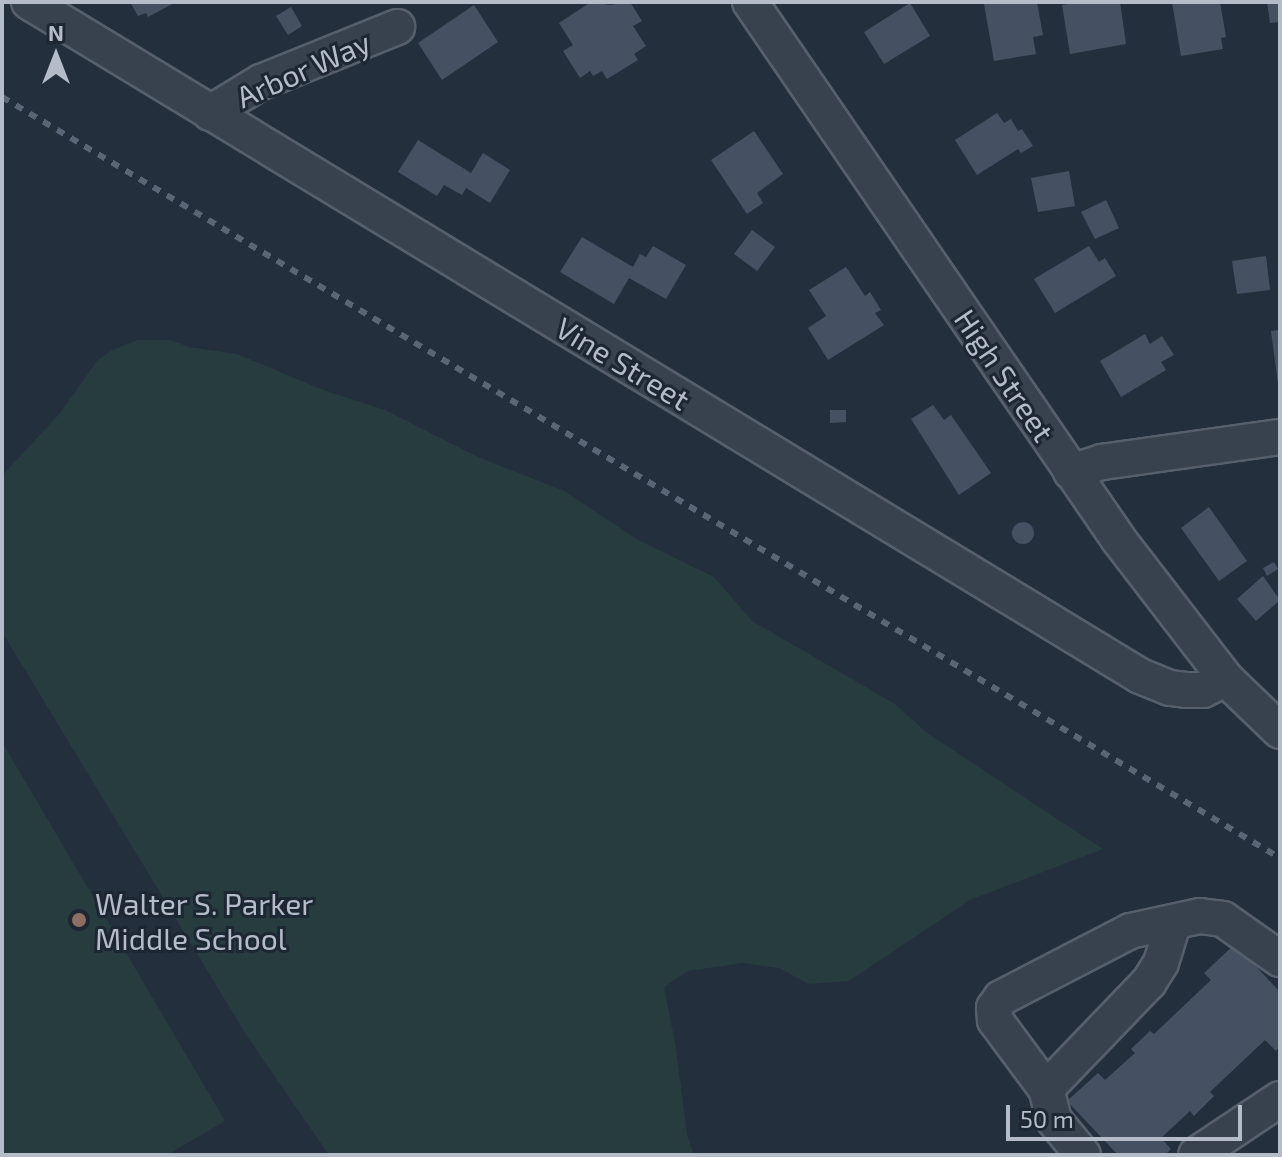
<!DOCTYPE html>
<style>
body{margin:0}
#map{position:relative;width:1282px;height:1157px;overflow:hidden;background:#242f3e;font-family:"Exo 2",sans-serif}
div>[style]{position:absolute}
.green>*{inset:0;background:#263c3f}
.building>*{inset:0;background:#455162}
.round{border-radius:50%}
.roads{filter:drop-shadow(2px 0 #565f6c) drop-shadow(-2px 0 #565f6c) drop-shadow(0 2px #565f6c) drop-shadow(0 -2px #565f6c)}
.minor>*{height:34px;margin:-17px;padding:0 17px;transform-origin:17px;border-radius:17px;background:#38414e}
.rail>*{height:6px;margin-top:-3px;transform-origin:0;background:repeating-linear-gradient(90deg,#5a6575 0 8px,transparent 0 16px)}
.dots>*{width:22px;height:22px;translate:-50% -50%;box-sizing:border-box;border:4px solid #1d2633;border-radius:50%}
span{translate:-50% -50%;white-space:nowrap;text-align:center;line-height:1.15;-webkit-text-stroke:6px #1d2633;paint-order:stroke}
.street-label{font-size:30px;color:#b4bcc9}
.poi-label{font-size:30px;color:#b4bcc9}
.left{translate:0 -50%;text-align:left}
.frame{position:absolute;inset:0;border:4px solid #b4bcc9;pointer-events:none}
.north{position:absolute;left:16px;top:16px;width:80px;height:80px;-webkit-text-stroke:6px #1d2633;paint-order:stroke;rotate:0deg;font-size:22px;font-weight:700;line-height:32px;text-align:center;color:#b4bcc9}
.north::after{content:'';display:block;margin:auto;width:28px;height:36px;background:#b4bcc9;clip-path:polygon(50% 0,100% 100%,50% 72%,0 100%)}
.scale{position:absolute;left:1006px;top:1105px;width:236px;height:36px;box-sizing:border-box;border:4px solid #b4bcc9;border-top:0;padding-left:10px;font-size:24px;line-height:28px;white-space:nowrap;color:#b4bcc9;-webkit-text-stroke:6px #1d2633;paint-order:stroke}
</style>
<div id="map">
<div class="green">
<i style="clip-path:polygon(138px 340px,171px 340px,189px 347px,237px 354px,323px 390px,385px 410px,478px 457px,564px 491px,638px 540px,714px 577px,752px 621px,895px 704px,927px 733px,1103px 849px,970px 900px,849px 981px,809px 984px,779px 968px,743px 963px,688px 971px,664px 987px,676px 1048px,687px 1135px,694px 1155px,329px 1155px,247px 1036px,2px 632px,2px 476px,60px 413px,97px 361px,112px 350px)"></i>
<i style="clip-path:polygon(2px 742px,225px 1121px,167px 1155px,2px 1155px)"></i>
</div>
<div class="building">
<i style="clip-path:polygon(130px 2px,176px 2px,148px 17px,146px 13px,138px 16px)"></i>
<i style="clip-path:polygon(591px 2px,610px 5px,630px 2px,642px 21px,633px 26px,646px 46px,634px 54px,638px 60px,607px 79px,602px 71px,593px 76px,590px 71px,580px 78px,563px 51px,573px 45px,559px 23px)"></i>
<i style="clip-path:polygon(997px 2px,1037px 2px,1043px 35px,1033px 37px,1036px 54px,994px 61px,984px 4px)"></i>
<i style="clip-path:polygon(1080px 2px,1120px 2px,1126px 44px,1070px 54px,1062px 5px)"></i>
<i style="clip-path:polygon(1172px 2px,1220px 2px,1226px 37px,1221px 38px,1223px 49px,1181px 56px)"></i>
<i style="clip-path:polygon(1267px 2px,1280px 2px,1280px 22px,1270px 23px)"></i>
<i style="clip-path:polygon(910px 3px,930px 36px,884px 64px,864px 32px)"></i>
<i style="clip-path:polygon(474px 5px,498px 42px,442px 80px,418px 43px)"></i>
<i style="clip-path:polygon(291px 7px,302px 26px,288px 35px,276px 16px)"></i>
<i style="clip-path:polygon(997px 113px,1004px 123px,1011px 119px,1018px 131px,1022px 129px,1033px 146px,1021px 153px,1018px 149px,977px 175px,955px 140px)"></i>
<i style="clip-path:polygon(754px 131px,783px 174px,757px 193px,763px 203px,747px 214px,711px 160px)"></i>
<i style="clip-path:polygon(418px 140px,471px 173px,483px 153px,510px 170px,490px 203px,466px 188px,462px 195px,444px 185px,437px 196px,398px 172px)"></i>
<i style="clip-path:polygon(1069px 171px,1075px 206px,1038px 212px,1031px 178px)"></i>
<i style="clip-path:polygon(1106px 200px,1119px 228px,1095px 239px,1081px 212px)"></i>
<i style="clip-path:polygon(752px 230px,775px 247px,757px 271px,734px 254px)"></i>
<i style="clip-path:polygon(582px 237px,633px 267px,640px 254px,646px 257px,653px 246px,686px 265px,666px 299px,629px 278px,614px 304px,560px 272px)"></i>
<i style="clip-path:polygon(1089px 246px,1099px 262px,1105px 258px,1116px 276px,1055px 313px,1034px 279px)"></i>
<i style="clip-path:polygon(1266px 256px,1270px 290px,1237px 294px,1232px 261px)"></i>
<i style="clip-path:polygon(846px 267px,865px 296px,870px 292px,881px 310px,875px 313px,884px 325px,828px 360px,808px 328px,826px 316px,809px 290px)"></i>
<i style="clip-path:polygon(1280px 330px,1280px 384px,1278px 384px,1271px 331px)"></i>
<i style="clip-path:polygon(1145px 334px,1150px 344px,1162px 336px,1174px 355px,1161px 362px,1166px 370px,1121px 397px,1100px 361px)"></i>
<i style="clip-path:polygon(933px 405px,944px 420px,951px 415px,991px 473px,959px 495px,911px 419px)"></i>
<i style="clip-path:polygon(830px 410px,846px 410px,846px 422px,830px 423px)"></i>
<i style="clip-path:polygon(1209px 507px,1247px 561px,1219px 581px,1181px 528px)"></i>
<i class="round" style="left:1012px;top:522px;width:22px;height:22px"></i>
<i style="clip-path:polygon(1274px 562px,1278px 569px,1267px 576px,1263px 568px)"></i>
<i style="clip-path:polygon(1263px 576px,1280px 600px,1256px 621px,1237px 599px)"></i>
<i style="clip-path:polygon(1235px 944px,1280px 992px,1280px 1046px,1276px 1051px,1265px 1040px,1210px 1092px,1214px 1096px,1194px 1116px,1190px 1111px,1161px 1138px,1171px 1149px,1165px 1155px,1118px 1155px,1067px 1101px,1098px 1073px,1105px 1080px,1135px 1053px,1131px 1049px,1150px 1031px,1154px 1034px,1211px 980px,1204px 973px)"></i>
</div>
<div class="roads">
<div class="minor">
<i style="left:29px;top:2px;width:1299px;rotate:31.24deg"></i>
<i style="left:1140px;top:676px;width:32px;rotate:22deg"></i>
<i style="left:1170px;top:688px;width:16px;rotate:7deg"></i>
<i style="left:1186px;top:690px;width:17px"></i>
<i style="left:1203px;top:690px;width:25px;rotate:-26deg"></i>
<i style="left:750px;top:2px;width:652px;rotate:55.55deg"></i>
<i style="left:1119px;top:540px;width:175px;rotate:52.4deg"></i>
<i style="left:1226px;top:679px;width:75px;rotate:43.9deg"></i>
<i style="left:210px;top:113px;width:60px;rotate:-31.3deg"></i>
<i style="left:261px;top:82px;width:147px;rotate:-22deg"></i>
<i style="left:1071px;top:472px;width:33px;rotate:-18deg"></i>
<i style="left:1102px;top:462px;width:180px;rotate:-8deg"></i>
<i style="left:1046px;top:1089px;width:149px;rotate:-46.1deg"></i>
<i style="left:1149px;top:982px;width:22px;rotate:-58deg"></i>
<i style="left:1161px;top:963px;width:41px;rotate:-72.9deg"></i>
<i style="left:1083px;top:1155px;width:45px;rotate:-129.6deg"></i>
<i style="left:1054px;top:1120px;width:32px;rotate:-104deg"></i>
<i style="left:1046px;top:1089px;width:86px;rotate:-126.5deg"></i>
<i style="left:995px;top:1020px;width:12px;rotate:-95deg"></i>
<i style="left:994px;top:1008px;width:12px;rotate:-55deg"></i>
<i style="left:1001px;top:998px;width:145px;rotate:-27.4deg"></i>
<i style="left:1130px;top:931px;width:72px;rotate:-12.1deg"></i>
<i style="left:1200px;top:916px;width:23px;rotate:7deg"></i>
<i style="left:1223px;top:919px;width:70px;rotate:35.1deg"></i>
<i style="left:1196px;top:1155px;width:101px;rotate:-33.7deg"></i>
</div>
</div>
<div class="rail">
<i style="left:2px;top:97px;width:1487px;rotate:30.77deg"></i>
</div>
<div class="dots">
<i style="left:79px;top:920px;background:#8d6e63"></i>
</div>
<div class="street-label">
<span style="left:303px;top:69px;rotate:-24deg">Arbor Way</span>
<span style="left:623px;top:363px;rotate:31deg">Vine Street</span>
<span style="left:1005px;top:375px;rotate:56deg">High Street</span>
</div>
<div class="poi-label">
<span class="left" style="left:95px;top:920px">Walter S. Parker<br>Middle School</span>
</div>
<div class="frame"></div>
<div class="north">N</div>
<div class="scale">50 m</div>
</div>
